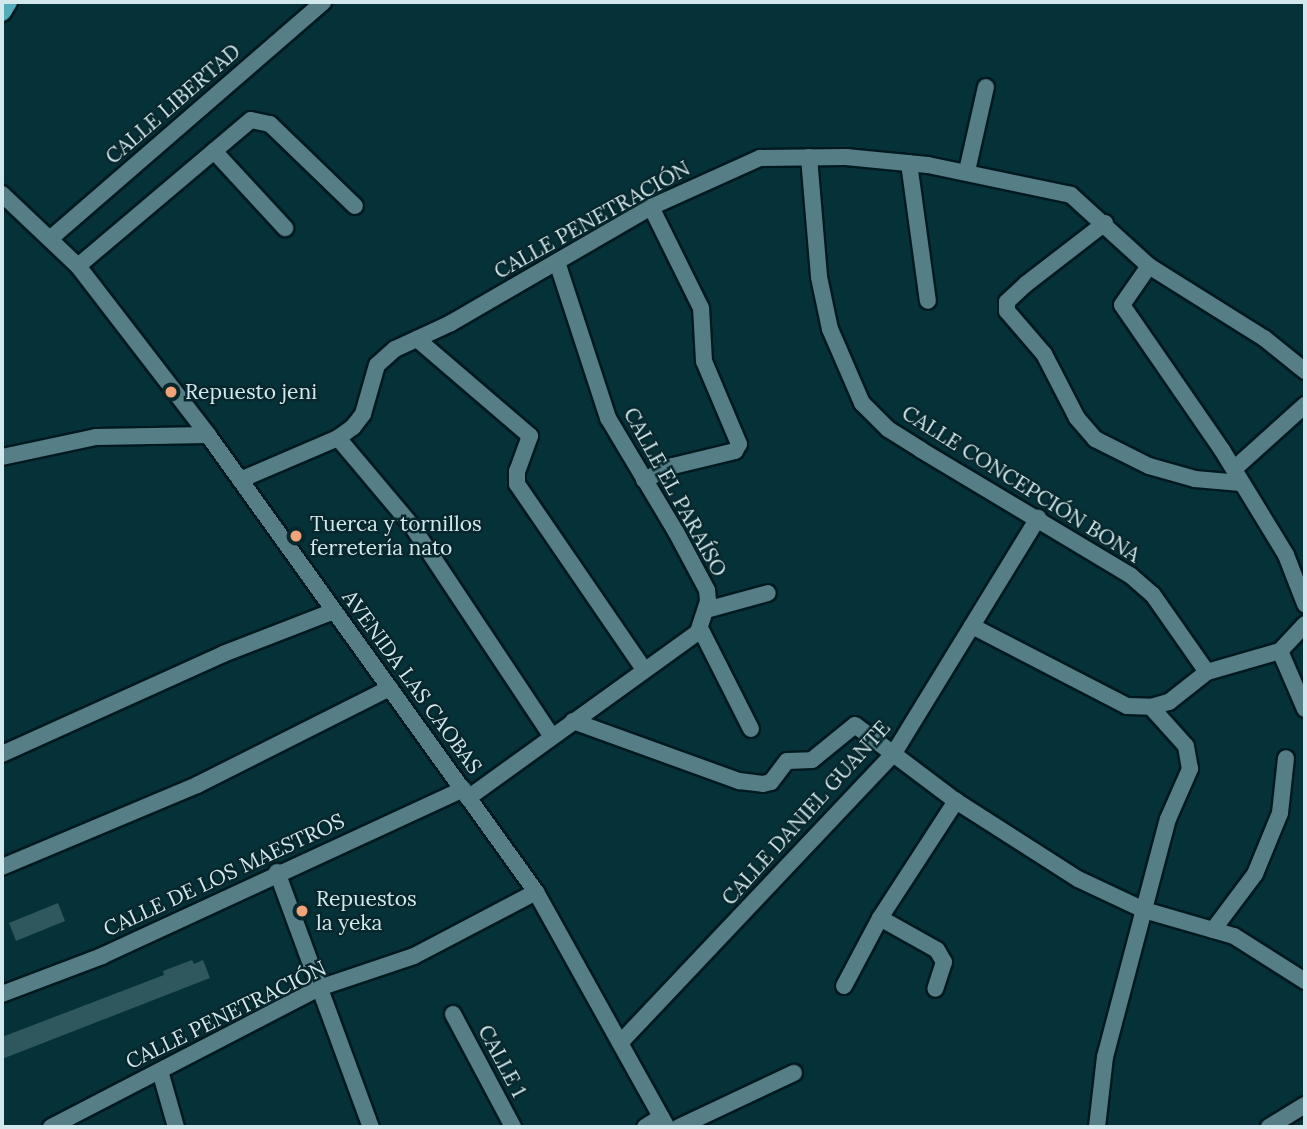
<!DOCTYPE html>
<meta charset="utf-8">
<style>
body{margin:0}
#map{position:relative;width:1307px;height:1129px;overflow:hidden;background:#053239;font-family:Lora,serif}
div>[style]{position:absolute}
.building>*{inset:0;background:#2e575e}
.roads{filter:drop-shadow(2px 0 #00191e) drop-shadow(-2px 0 #00191e) drop-shadow(0 2px #00191e) drop-shadow(0 -2px #00191e)}
.minor>*{height:16px;margin:-8px;padding:0 8px;transform-origin:8px;border-radius:8px;background:#557e86}
.major>*{height:18px;margin:-9px;padding:0 9px;transform-origin:9px;border-radius:9px;background:#51acbb}
.dots>*{width:19px;height:19px;translate:-50% -50%;box-sizing:border-box;border:4px solid #07272c;border-radius:50%}
span{translate:-50% -50%;white-space:nowrap;text-align:center;line-height:1.15;-webkit-text-stroke:5px #07272c;paint-order:stroke}
.street-label{font-size:21px;color:#d3e8ec}
.poi-label{font-size:21px;color:#d3e8ec}
.left{translate:0 -50%;text-align:left}
.frame{position:absolute;inset:0;border:4px solid #d3e8ec;pointer-events:none}
</style>
<div id="map">
<div class="building">
<i style="clip-path:polygon(58px 903px,65px 921px,16px 941px,9px 923px)"></i>
<i style="clip-path:polygon(192px 960px,194px 964px,203px 960px,210px 978px,2px 1059px,2px 1037px,164px 975px,163px 971px)"></i>
</div>
<div class="roads">
<div class="minor">
<i style="left:214px;top:151px;width:105px;rotate:47.3deg"></i>
<i style="left:809px;top:157px;width:120px;rotate:85.2deg"></i>
<i style="left:819px;top:277px;width:53px;rotate:78.1deg"></i>
<i style="left:830px;top:329px;width:81px;rotate:66.6deg"></i>
<i style="left:862px;top:403px;width:37px;rotate:45deg"></i>
<i style="left:888px;top:429px;width:39px;rotate:32deg"></i>
<i style="left:921px;top:450px;width:244px;rotate:30.9deg"></i>
<i style="left:1130px;top:575px;width:30px;rotate:41deg"></i>
<i style="left:1153px;top:595px;width:94px;rotate:55deg"></i>
<i style="left:909px;top:163px;width:139px;rotate:82.2deg"></i>
<i style="left:967px;top:171px;width:86px;rotate:-77.3deg"></i>
<i style="left:2px;top:194px;width:105px;rotate:43.5deg"></i>
<i style="left:78px;top:266px;width:213px;rotate:52.4deg"></i>
<i style="left:208px;top:435px;width:563px;rotate:54.33deg"></i>
<i style="left:536px;top:892px;width:269px;rotate:60.9deg"></i>
<i style="left:1105px;top:223px;width:100px;rotate:142.3deg"></i>
<i style="left:1026px;top:284px;width:26px;rotate:137deg"></i>
<i style="left:1007px;top:302px;width:9px;rotate:90deg"></i>
<i style="left:1007px;top:311px;width:57px;rotate:49.3deg"></i>
<i style="left:1044px;top:354px;width:72px;rotate:62.7deg"></i>
<i style="left:1077px;top:418px;width:28px;rotate:49deg"></i>
<i style="left:1095px;top:439px;width:60px;rotate:26.6deg"></i>
<i style="left:1149px;top:466px;width:48px;rotate:15.8deg"></i>
<i style="left:1195px;top:479px;width:46px;rotate:5deg"></i>
<i style="left:51px;top:238px;width:360px;rotate:-40.9deg"></i>
<i style="left:78px;top:266px;width:226px;rotate:-40.2deg"></i>
<i style="left:251px;top:120px;width:19px;rotate:12deg"></i>
<i style="left:270px;top:124px;width:118px;rotate:44deg"></i>
<i style="left:1149px;top:266px;width:47px;rotate:124.7deg"></i>
<i style="left:1122px;top:305px;width:176px;rotate:55.4deg"></i>
<i style="left:1222px;top:450px;width:123px;rotate:58.6deg"></i>
<i style="left:1286px;top:555px;width:53px;rotate:68.8deg"></i>
<i style="left:417px;top:339px;width:149px;rotate:40.6deg"></i>
<i style="left:530px;top:436px;width:37px;rotate:110deg"></i>
<i style="left:517px;top:471px;width:13px;rotate:90deg"></i>
<i style="left:517px;top:484px;width:223px;rotate:55.6deg"></i>
<i style="left:338px;top:438px;width:115px;rotate:49.9deg"></i>
<i style="left:412px;top:526px;width:251px;rotate:56.4deg"></i>
<i style="left:2px;top:457px;width:96px;rotate:-12deg"></i>
<i style="left:96px;top:437px;width:112px;rotate:-1deg"></i>
<i style="left:1234px;top:469px;width:96px;rotate:-42deg"></i>
<i style="left:240px;top:480px;width:107px;rotate:-23.2deg"></i>
<i style="left:338px;top:438px;width:19px;rotate:-36deg"></i>
<i style="left:353px;top:427px;width:16px;rotate:-52deg"></i>
<i style="left:363px;top:414px;width:51px;rotate:-74.1deg"></i>
<i style="left:377px;top:365px;width:24px;rotate:-42deg"></i>
<i style="left:395px;top:349px;width:62px;rotate:-24.9deg"></i>
<i style="left:451px;top:323px;width:231px;rotate:-30.1deg"></i>
<i style="left:651px;top:207px;width:120px;rotate:-24.2deg"></i>
<i style="left:760px;top:158px;width:86px;rotate:-0.7deg"></i>
<i style="left:846px;top:157px;width:82px;rotate:5.6deg"></i>
<i style="left:928px;top:165px;width:146px;rotate:11.8deg"></i>
<i style="left:1071px;top:195px;width:105px;rotate:42.3deg"></i>
<i style="left:1149px;top:266px;width:136px;rotate:32.1deg"></i>
<i style="left:1264px;top:338px;width:53px;rotate:38.8deg"></i>
<i style="left:644px;top:480px;width:32px;rotate:-26deg"></i>
<i style="left:673px;top:466px;width:64px;rotate:-13.6deg"></i>
<i style="left:735px;top:451px;width:8px;rotate:-60deg"></i>
<i style="left:739px;top:444px;width:90px;rotate:-112.9deg"></i>
<i style="left:704px;top:361px;width:53px;rotate:-93.2deg"></i>
<i style="left:701px;top:308px;width:113px;rotate:-116.3deg"></i>
<i style="left:706px;top:610px;width:64px;rotate:-15.3deg"></i>
<i style="left:972px;top:626px;width:174px;rotate:27.3deg"></i>
<i style="left:1127px;top:706px;width:24px;rotate:2deg"></i>
<i style="left:1151px;top:707px;width:19px;rotate:-16deg"></i>
<i style="left:1169px;top:702px;width:48px;rotate:-38.3deg"></i>
<i style="left:1207px;top:672px;width:76px;rotate:-16deg"></i>
<i style="left:1280px;top:651px;width:37px;rotate:-47deg"></i>
<i style="left:700px;top:628px;width:113px;rotate:63.2deg"></i>
<i style="left:1280px;top:651px;width:63px;rotate:66.7deg"></i>
<i style="left:573px;top:721px;width:177px;rotate:19.9deg"></i>
<i style="left:739px;top:781px;width:24px;rotate:7deg"></i>
<i style="left:763px;top:784px;width:8px;rotate:-14deg"></i>
<i style="left:771px;top:782px;width:26px;rotate:-53deg"></i>
<i style="left:787px;top:761px;width:25px;rotate:-2deg"></i>
<i style="left:812px;top:760px;width:55px;rotate:-39.1deg"></i>
<i style="left:855px;top:725px;width:126px;rotate:37deg"></i>
<i style="left:956px;top:801px;width:145px;rotate:32.6deg"></i>
<i style="left:1078px;top:879px;width:73px;rotate:25.2deg"></i>
<i style="left:1144px;top:910px;width:94px;rotate:16.1deg"></i>
<i style="left:1234px;top:936px;width:84px;rotate:32.4deg"></i>
<i style="left:2px;top:754px;width:243px;rotate:-24.3deg"></i>
<i style="left:223px;top:654px;width:119px;rotate:-21.2deg"></i>
<i style="left:468px;top:798px;width:284px;rotate:-35.8deg"></i>
<i style="left:698px;top:632px;width:33px;rotate:-72deg"></i>
<i style="left:708px;top:601px;width:11px;rotate:-95deg"></i>
<i style="left:707px;top:590px;width:66px;rotate:-118.1deg"></i>
<i style="left:676px;top:532px;width:133px;rotate:-120.8deg"></i>
<i style="left:608px;top:418px;width:164px;rotate:-108.1deg"></i>
<i style="left:2px;top:867px;width:212px;rotate:-22.8deg"></i>
<i style="left:197px;top:785px;width:216px;rotate:-26.7deg"></i>
<i style="left:277px;top:872px;width:272px;rotate:69.8deg"></i>
<i style="left:880px;top:918px;width:65px;rotate:29.3deg"></i>
<i style="left:937px;top:950px;width:14px;rotate:60deg"></i>
<i style="left:944px;top:962px;width:28px;rotate:108deg"></i>
<i style="left:1213px;top:930px;width:70px;rotate:-53.1deg"></i>
<i style="left:1255px;top:874px;width:66px;rotate:-67.7deg"></i>
<i style="left:1280px;top:813px;width:55px;rotate:-83.8deg"></i>
<i style="left:844px;top:986px;width:77px;rotate:-62.1deg"></i>
<i style="left:880px;top:918px;width:140px;rotate:-57deg"></i>
<i style="left:2px;top:994px;width:107px;rotate:-20.8deg"></i>
<i style="left:102px;top:956px;width:398px;rotate:-24.8deg"></i>
<i style="left:453px;top:1014px;width:128px;rotate:62deg"></i>
<i style="left:620px;top:1043px;width:399px;rotate:-46.6deg"></i>
<i style="left:894px;top:753px;width:276px;rotate:-58.5deg"></i>
<i style="left:160px;top:1071px;width:58px;rotate:74.1deg"></i>
<i style="left:51px;top:1127px;width:302px;rotate:-27.4deg"></i>
<i style="left:319px;top:988px;width:100px;rotate:-18.6deg"></i>
<i style="left:414px;top:956px;width:138px;rotate:-27.7deg"></i>
<i style="left:645px;top:1127px;width:19px;rotate:-32deg"></i>
<i style="left:679px;top:1127px;width:127px;rotate:-25.2deg"></i>
<i style="left:1097px;top:1127px;width:70px;rotate:-83.5deg"></i>
<i style="left:1105px;top:1057px;width:246px;rotate:-75.2deg"></i>
<i style="left:1168px;top:819px;width:55px;rotate:-66.3deg"></i>
<i style="left:1190px;top:769px;width:23px;rotate:-100deg"></i>
<i style="left:1186px;top:746px;width:52px;rotate:-131.9deg"></i>
<i style="left:1269px;top:1127px;width:42px;rotate:-31.4deg"></i>
</div>
<div class="major">
<i style="left:2px;top:12px;width:12px;rotate:-59deg"></i>
</div>
</div>
<div class="dots">
<i style="left:171px;top:392px;background:#f0a279"></i>
<i style="left:296px;top:536px;background:#f0a279"></i>
<i style="left:302px;top:911px;background:#f0a279"></i>
</div>
<div class="street-label">
<span style="left:173px;top:104px;rotate:-41deg">CALLE LIBERTAD</span>
<span style="left:592px;top:220px;rotate:-29deg">CALLE PENETRACIÓN</span>
<span style="left:1021px;top:484px;rotate:32deg">CALLE CONCEPCIÓN BONA</span>
<span style="left:675px;top:492px;rotate:61deg">CALLE EL PARAÍSO</span>
<span style="left:412px;top:682px;rotate:54deg">AVENIDA LAS CAOBAS</span>
<span style="left:806px;top:813px;rotate:-48deg">CALLE DANIEL GUANTE</span>
<span style="left:224px;top:875px;rotate:-25deg">CALLE DE LOS MAESTROS</span>
<span style="left:226px;top:1015px;rotate:-26deg">CALLE PENETRACIÓN</span>
<span style="left:502px;top:1061px;rotate:62deg">CALLE 1</span>
</div>
<div class="poi-label">
<span class="left" style="left:185px;top:392px">Repuesto jeni</span>
<span class="left" style="left:310px;top:536px">Tuerca y tornillos<br>ferretería nato</span>
<span class="left" style="left:316px;top:911px">Repuestos<br>la yeka</span>
</div>
<div class="frame"></div>
</div>
